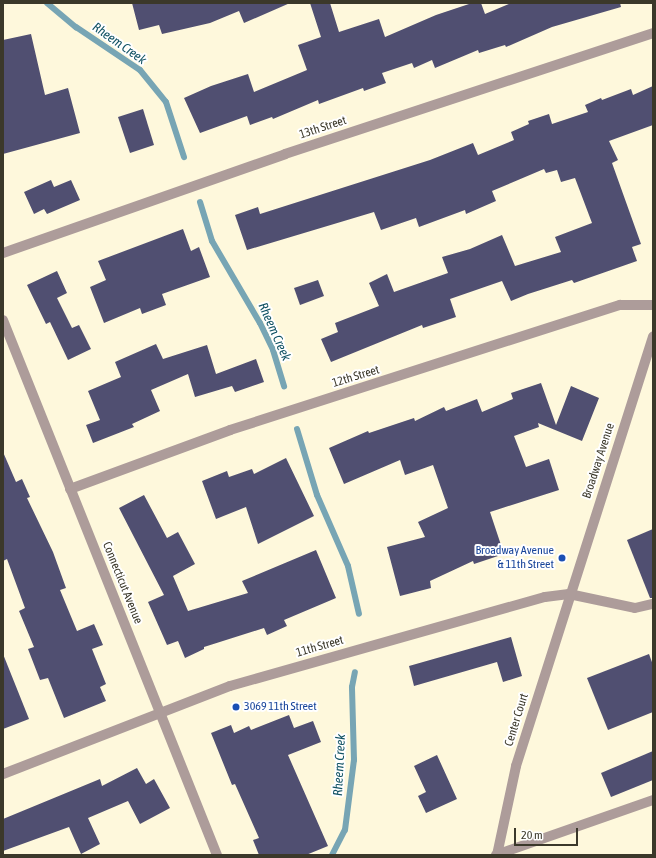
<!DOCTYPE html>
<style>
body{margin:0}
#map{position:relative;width:656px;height:858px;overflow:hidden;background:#fef8dc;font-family:"Asap Condensed",sans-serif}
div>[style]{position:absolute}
.stream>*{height:6px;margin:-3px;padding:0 3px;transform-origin:3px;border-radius:3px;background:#77a5b4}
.building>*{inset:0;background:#504f71}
.minor>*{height:10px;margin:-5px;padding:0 5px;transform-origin:5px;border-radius:5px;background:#ad9c9a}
.dots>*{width:11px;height:11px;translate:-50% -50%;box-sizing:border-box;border:2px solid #fff;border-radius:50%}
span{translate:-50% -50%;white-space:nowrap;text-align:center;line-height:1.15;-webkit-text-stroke:4px #fff;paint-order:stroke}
.street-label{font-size:12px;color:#3b382a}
.transit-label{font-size:12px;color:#164399}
.right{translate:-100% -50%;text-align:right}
.left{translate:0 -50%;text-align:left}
.water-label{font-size:13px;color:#125364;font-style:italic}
.frame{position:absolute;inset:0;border:4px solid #3b382a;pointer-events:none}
.scale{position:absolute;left:514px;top:828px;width:64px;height:18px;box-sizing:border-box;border:2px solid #3b382a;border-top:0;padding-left:5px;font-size:12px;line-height:14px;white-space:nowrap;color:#3b382a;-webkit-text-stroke:3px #fff;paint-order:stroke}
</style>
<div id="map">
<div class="stream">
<i style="left:47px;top:3px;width:38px;rotate:40deg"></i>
<i style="left:76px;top:27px;width:77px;rotate:33.9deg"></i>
<i style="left:140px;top:70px;width:41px;rotate:50.9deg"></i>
<i style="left:166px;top:102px;width:58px;rotate:71.9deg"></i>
<i style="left:200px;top:202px;width:41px;rotate:72.9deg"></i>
<i style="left:212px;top:241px;width:95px;rotate:59.7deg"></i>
<i style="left:260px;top:323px;width:30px;rotate:64deg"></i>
<i style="left:273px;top:350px;width:38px;rotate:73deg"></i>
<i style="left:297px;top:429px;width:69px;rotate:73.1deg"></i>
<i style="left:317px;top:495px;width:77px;rotate:66.4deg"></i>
<i style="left:348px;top:566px;width:49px;rotate:77.1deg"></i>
<i style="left:332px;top:855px;width:28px;rotate:-63deg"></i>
<i style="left:345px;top:830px;width:71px;rotate:-82.7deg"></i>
<i style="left:354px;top:760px;width:73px;rotate:-91.6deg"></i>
<i style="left:352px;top:687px;width:15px;rotate:-79deg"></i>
</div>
<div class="building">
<i style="clip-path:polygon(132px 3px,290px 3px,244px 23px,239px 11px,210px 23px,162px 34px,159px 25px,139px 30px)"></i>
<i style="clip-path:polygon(310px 3px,330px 3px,339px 32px,379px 19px,385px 37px,436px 15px,472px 3px,481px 3px,485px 14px,511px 3px,620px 3px,621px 7px,552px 27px,506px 47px,505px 45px,479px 53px,478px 50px,435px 68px,432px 60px,414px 68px,412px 63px,382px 73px,386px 83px,364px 91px,363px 88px,319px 104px,318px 100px,273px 119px,272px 117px,250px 125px,247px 116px,200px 133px,184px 98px,211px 86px,248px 74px,254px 92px,307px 70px,298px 45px,321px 37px)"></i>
<i style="clip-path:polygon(31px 34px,45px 95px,68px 88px,80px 133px,3px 154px,3px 40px)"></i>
<i style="clip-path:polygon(653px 86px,653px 125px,609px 141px,618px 160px,612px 163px,641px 244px,632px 247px,637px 261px,574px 283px,572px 280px,528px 294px,511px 301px,502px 281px,450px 299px,456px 317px,423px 328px,422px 325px,331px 362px,321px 339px,338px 332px,335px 323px,379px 306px,369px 283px,387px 274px,394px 292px,448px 273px,442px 257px,470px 249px,502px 235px,515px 266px,561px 252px,555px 237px,592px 223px,575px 178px,561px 182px,557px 170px,546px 173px,544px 169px,492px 191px,496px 201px,466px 214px,465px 210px,419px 227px,416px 218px,381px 230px,374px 212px,247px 250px,235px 215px,258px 207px,260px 214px,430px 160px,473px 143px,478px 155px,514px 140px,511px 132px,529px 124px,528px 121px,549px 114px,552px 124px,588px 112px,585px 105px,601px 98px,602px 100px,631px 89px,633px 95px)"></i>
<i style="clip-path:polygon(143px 109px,154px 145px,130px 153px,118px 117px)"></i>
<i style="clip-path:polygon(51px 180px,54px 187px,71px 180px,80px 200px,47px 214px,44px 209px,34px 214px,24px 192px)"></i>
<i style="clip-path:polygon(183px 229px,191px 251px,199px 247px,210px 277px,162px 294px,166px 305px,142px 314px,140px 308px,104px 323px,90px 287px,106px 280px,98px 261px)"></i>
<i style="clip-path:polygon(57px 271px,67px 293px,57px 298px,72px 328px,79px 325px,91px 349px,68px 360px,50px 322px,46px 324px,27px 285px)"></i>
<i style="clip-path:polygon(318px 280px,324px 296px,300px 305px,294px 288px)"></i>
<i style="clip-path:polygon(156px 344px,163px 359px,207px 345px,216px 374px,256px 359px,264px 382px,235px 392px,232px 386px,195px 397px,188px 374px,151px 390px,160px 411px,132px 424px,134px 427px,93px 443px,86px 425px,100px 420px,88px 391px,121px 377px,115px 362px)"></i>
<i style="clip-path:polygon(541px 383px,556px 425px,571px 386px,599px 398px,582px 441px,538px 423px,539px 427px,514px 436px,526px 467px,549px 459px,559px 490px,490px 512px,504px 554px,474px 564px,473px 561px,430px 581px,431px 588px,400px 596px,387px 547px,425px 537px,418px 522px,448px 508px,433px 465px,405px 475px,400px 460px,344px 484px,329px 448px,368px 431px,369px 433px,414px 418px,415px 421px,444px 407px,446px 411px,477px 399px,482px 412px,513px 399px,511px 393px)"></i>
<i style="clip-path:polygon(3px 452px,16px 482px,22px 479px,30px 497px,27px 498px,53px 552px,66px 588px,60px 590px,77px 631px,94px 624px,103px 645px,92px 649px,106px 684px,100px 687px,106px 701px,64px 718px,48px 678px,40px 680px,28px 649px,34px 647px,19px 611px,25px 608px,7px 559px,3px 561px)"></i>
<i style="clip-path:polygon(286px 458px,314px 516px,258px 544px,246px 507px,216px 519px,202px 481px,227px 471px,229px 477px,252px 469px,254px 474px)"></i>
<i style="clip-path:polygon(144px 495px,167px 538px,178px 532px,195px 564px,173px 576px,188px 611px,248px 593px,242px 581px,316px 550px,336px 598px,284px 620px,287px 626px,267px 635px,264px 628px,204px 647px,204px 649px,185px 658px,178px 641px,167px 645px,148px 602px,164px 595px,119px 508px)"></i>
<i style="clip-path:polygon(653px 529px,653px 598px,650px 598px,627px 540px)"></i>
<i style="clip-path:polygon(511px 637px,522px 676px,503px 682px,497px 662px,414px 686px,409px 666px)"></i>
<i style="clip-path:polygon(3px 654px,29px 719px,3px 729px)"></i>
<i style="clip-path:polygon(649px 654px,653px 665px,653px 712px,608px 730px,587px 678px)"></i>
<i style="clip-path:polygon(289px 715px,294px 728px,313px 721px,321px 742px,288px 755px,328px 846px,306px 855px,259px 855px,253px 840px,259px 838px,235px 784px,232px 785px,211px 733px,231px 725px,234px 733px,249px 726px,251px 730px)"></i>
<i style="clip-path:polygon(653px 751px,653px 780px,611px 797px,601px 773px)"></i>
<i style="clip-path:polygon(437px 755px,457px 799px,426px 813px,418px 796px,426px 792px,414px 766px)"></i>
<i style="clip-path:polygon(137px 768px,146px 784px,154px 779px,170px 808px,140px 824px,128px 801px,88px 818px,100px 844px,81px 854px,69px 827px,3px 851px,3px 819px,100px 779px,102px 786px)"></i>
</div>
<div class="minor">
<i style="left:3px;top:253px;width:299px;rotate:-19.3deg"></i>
<i style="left:285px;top:154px;width:387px;rotate:-18.2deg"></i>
<i style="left:3px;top:320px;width:576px;rotate:68.2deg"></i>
<i style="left:70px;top:489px;width:171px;rotate:-20.2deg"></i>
<i style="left:230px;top:430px;width:410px;rotate:-17.8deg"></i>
<i style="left:620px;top:305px;width:33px"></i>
<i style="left:3px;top:774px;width:243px;rotate:-21.2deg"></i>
<i style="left:230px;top:686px;width:327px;rotate:-15.8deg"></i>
<i style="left:545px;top:597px;width:24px;rotate:-7deg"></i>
<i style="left:569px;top:594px;width:67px;rotate:12deg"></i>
<i style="left:635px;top:608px;width:18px;rotate:-13deg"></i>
<i style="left:496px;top:855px;width:166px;rotate:-19.3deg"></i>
<i style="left:497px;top:855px;width:91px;rotate:-77.9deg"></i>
<i style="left:516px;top:766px;width:451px;rotate:-72.3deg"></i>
</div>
<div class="dots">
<i style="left:562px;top:558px;background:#1a4fb4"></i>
<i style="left:236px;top:707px;background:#1a4fb4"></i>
</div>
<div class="street-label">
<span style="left:323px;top:128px;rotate:-18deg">13th Street</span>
<span style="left:356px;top:377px;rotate:-17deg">12th Street</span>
<span style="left:599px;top:461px;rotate:-72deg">Broadway Avenue</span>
<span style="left:122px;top:583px;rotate:68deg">Connecticut Avenue</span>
<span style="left:320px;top:647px;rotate:-16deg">11th Street</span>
<span style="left:517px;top:720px;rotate:-73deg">Center Court</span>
</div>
<div class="transit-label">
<span class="right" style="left:554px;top:558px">Broadway Avenue<br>&amp; 11th Street</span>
<span class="left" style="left:244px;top:707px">3069 11th Street</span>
</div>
<div class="water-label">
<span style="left:119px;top:44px;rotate:35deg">Rheem Creek</span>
<span style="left:274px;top:332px;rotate:66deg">Rheem Creek</span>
<span style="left:340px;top:765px;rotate:-87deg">Rheem Creek</span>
</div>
<div class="frame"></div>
<div class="scale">20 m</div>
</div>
